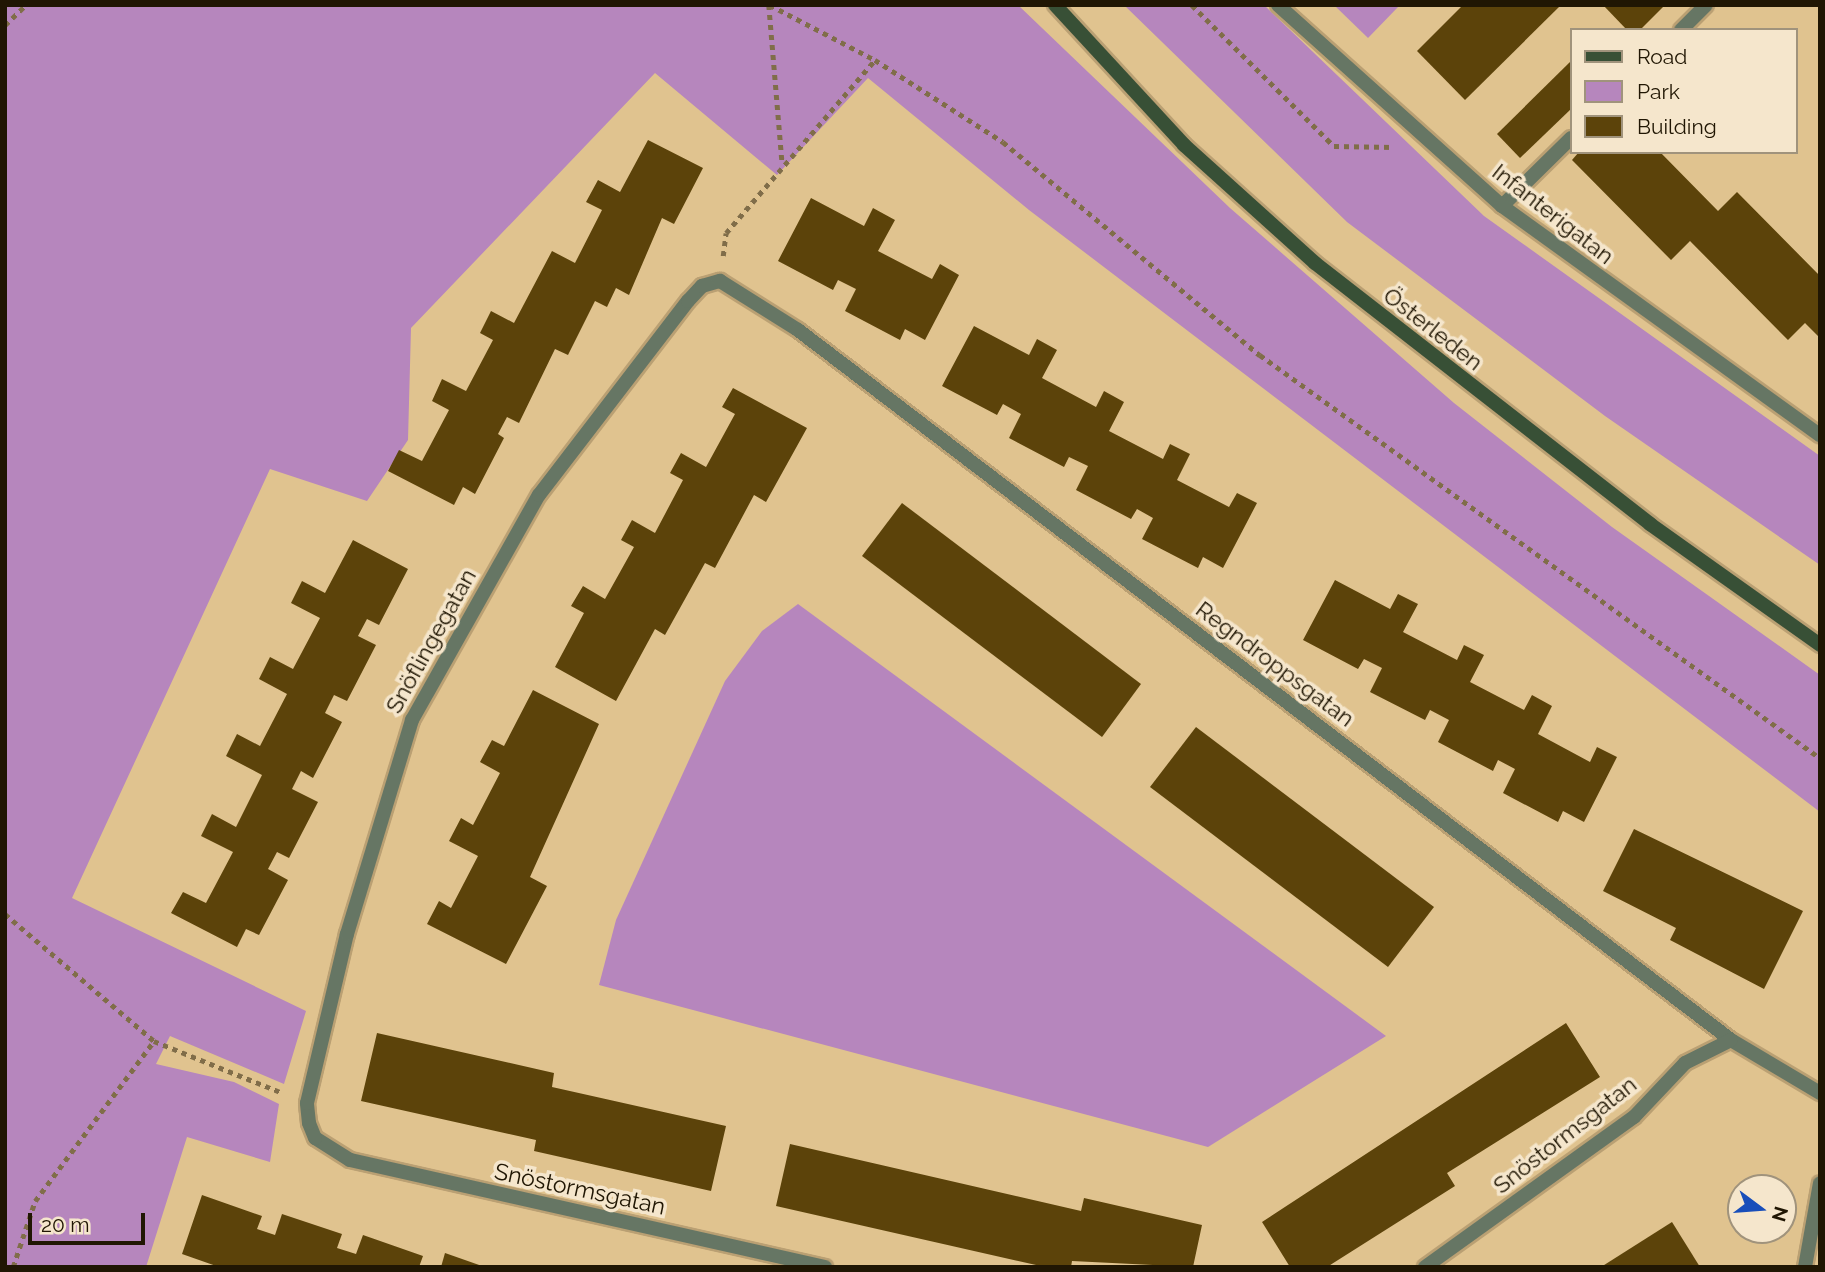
<!DOCTYPE html>
<meta charset="utf-8">
<style>
body{margin:0}
#map{position:relative;width:1825px;height:1272px;overflow:hidden;background:#e0c38f;font-family:Raleway,sans-serif}
div>[style]{position:absolute}
.green>*{inset:0;background:#b686bd}
.building>*{inset:0;background:#5c430a}
.path>*{height:4.5px;margin-top:-2.25px;transform-origin:0;background:repeating-linear-gradient(90deg,#806d49 0 5px,transparent 0 10px)}
.roads{filter:drop-shadow(2px 0 #baa073) drop-shadow(-2px 0 #baa073) drop-shadow(0 2px #baa073) drop-shadow(0 -2px #baa073)}
.service>*{height:14px;margin:-7px;padding:0 7px;transform-origin:7px;border-radius:7px;background:#667664}
.minor>*{height:14px;margin:-7px;padding:0 7px;transform-origin:7px;border-radius:7px;background:#667664}
.secondary>*{height:14px;margin:-7px;padding:0 7px;transform-origin:7px;border-radius:7px;background:#385036}
span{translate:-50% -50%;white-space:nowrap;text-align:center;line-height:1.15;-webkit-text-stroke:7px #f5e6cc;paint-order:stroke}
.street-label{font-size:23px;color:#201603}
.frame{position:absolute;inset:0;border:7px solid #201603;pointer-events:none}
.legend{position:absolute;left:1570px;top:28px;width:228px;height:126px;box-sizing:border-box;background:#f5e6cc;border:2px solid #a0937c;margin:0;padding:9px 12px;list-style:none;font-size:21px;color:#201603}
.legend li{display:flex;align-items:center;gap:14px;height:35px}
.legend b{width:35px;border:2px solid #a0937c}
.north{position:absolute;left:1727px;top:1174px;width:70px;height:70px;box-sizing:border-box;background:#f5e6cc;border:2px solid #a0937c;border-radius:50%;rotate:106deg;font-size:19px;font-weight:700;line-height:28px;text-align:center;color:#201603}
.north::after{content:'';display:block;margin:auto;width:24px;height:32px;background:#184eba;clip-path:polygon(50% 0,100% 100%,50% 72%,0 100%)}
.scale{position:absolute;left:28px;top:1213px;width:117px;height:32px;box-sizing:border-box;border:4px solid #201603;border-top:0;padding-left:9px;font-size:21px;line-height:24px;white-space:nowrap;color:#201603;-webkit-text-stroke:5px #f5e6cc;paint-order:stroke}
</style>
<div id="map">
<div class="green">
<i style="clip-path:polygon(5px 5px,1018px 5px,1230px 208px,1454px 403px,1612px 527px,1820px 675px,1820px 812px,1029px 210px,868px 78px,777px 175px,655px 73px,411px 328px,408px 440px,367px 501px,270px 469px,72px 898px,306px 1011px,284px 1084px,170px 1036px,156px 1064px,234px 1082px,279px 1104px,270px 1162px,187px 1137px,146px 1267px,5px 1267px)"></i>
<i style="clip-path:polygon(1124px 5px,1264px 5px,1484px 216px,1820px 456px,1820px 565px,1605px 416px,1347px 222px)"></i>
<i style="clip-path:polygon(1334px 5px,1400px 5px,1368px 38px)"></i>
<i style="clip-path:polygon(798px 604px,1386px 1036px,1208px 1147px,599px 985px,616px 920px,725px 681px,762px 631px)"></i>
</div>
<div class="building">
<i style="clip-path:polygon(1463px 5px,1561px 5px,1465px 100px,1417px 51px)"></i>
<i style="clip-path:polygon(1603px 5px,1665px 5px,1640px 30px,1627px 30px)"></i>
<i style="clip-path:polygon(1571px 61px,1571px 109px,1520px 158px,1497px 134px)"></i>
<i style="clip-path:polygon(648px 140px,703px 168px,674px 224px,662px 218px,629px 295px,616px 288px,607px 307px,595px 301px,568px 355px,555px 349px,519px 423px,507px 417px,498px 434px,504px 438px,475px 494px,463px 487px,454px 505px,388px 471px,399px 450px,422px 461px,449px 410px,432px 401px,442px 379px,466px 391px,493px 340px,480px 333px,491px 311px,514px 323px,552px 251px,575px 263px,602px 210px,586px 202px,598px 180px,620px 192px)"></i>
<i style="clip-path:polygon(1579px 152px,1660px 152px,1718px 211px,1737px 192px,1820px 276px,1820px 338px,1805px 323px,1788px 340px,1690px 241px,1671px 260px,1572px 160px)"></i>
<i style="clip-path:polygon(811px 198px,864px 226px,873px 208px,895px 220px,878px 251px,932px 279px,940px 264px,959px 275px,925px 340px,905px 329px,900px 340px,845px 311px,856px 289px,838px 280px,833px 290px,778px 261px)"></i>
<i style="clip-path:polygon(974px 326px,1029px 355px,1037px 339px,1057px 350px,1042px 378px,1096px 407px,1104px 391px,1124px 402px,1109px 431px,1163px 459px,1170px 444px,1190px 454px,1177px 480px,1229px 507px,1237px 493px,1257px 503px,1223px 568px,1203px 557px,1198px 568px,1142px 539px,1153px 518px,1137px 509px,1131px 519px,1076px 490px,1088px 466px,1069px 457px,1064px 467px,1009px 438px,1021px 414px,1003px 404px,997px 415px,942px 386px)"></i>
<i style="clip-path:polygon(733px 388px,807px 428px,766px 502px,754px 495px,715px 568px,705px 563px,665px 635px,655px 629px,616px 701px,555px 667px,584px 613px,571px 606px,583px 586px,605px 599px,634px 547px,621px 540px,632px 520px,655px 533px,683px 480px,670px 473px,681px 453px,706px 467px,735px 414px,722px 407px)"></i>
<i style="clip-path:polygon(902px 503px,1141px 684px,1102px 737px,862px 556px)"></i>
<i style="clip-path:polygon(353px 540px,408px 569px,379px 625px,367px 619px,358px 636px,376px 645px,347px 701px,334px 695px,325px 713px,342px 722px,313px 778px,301px 771px,292px 789px,318px 802px,289px 858px,277px 852px,268px 869px,288px 880px,259px 935px,246px 929px,237px 947px,171px 913px,183px 892px,206px 903px,233px 852px,201px 836px,212px 814px,236px 827px,262px 775px,226px 756px,237px 734px,260px 746px,287px 694px,259px 679px,270px 657px,293px 669px,320px 618px,291px 603px,302px 581px,325px 593px)"></i>
<i style="clip-path:polygon(1335px 580px,1390px 609px,1398px 594px,1418px 604px,1403px 632px,1457px 660px,1464px 645px,1484px 655px,1470px 682px,1524px 710px,1532px 695px,1552px 706px,1538px 734px,1590px 762px,1597px 747px,1617px 757px,1584px 822px,1563px 811px,1558px 822px,1503px 793px,1515px 769px,1498px 760px,1493px 771px,1438px 742px,1449px 720px,1430px 710px,1425px 720px,1370px 692px,1382px 668px,1364px 659px,1358px 669px,1303px 640px)"></i>
<i style="clip-path:polygon(533px 690px,599px 724px,530px 877px,547px 886px,506px 964px,427px 924px,439px 901px,451px 908px,478px 856px,449px 841px,461px 818px,473px 825px,500px 773px,480px 762px,492px 740px,504px 746px)"></i>
<i style="clip-path:polygon(1196px 727px,1434px 907px,1388px 967px,1150px 787px)"></i>
<i style="clip-path:polygon(1634px 829px,1803px 911px,1764px 989px,1670px 940px,1676px 928px,1603px 891px)"></i>
<i style="clip-path:polygon(1566px 1023px,1600px 1077px,1447px 1173px,1455px 1186px,1327px 1267px,1290px 1267px,1262px 1222px)"></i>
<i style="clip-path:polygon(377px 1033px,554px 1073px,552px 1087px,726px 1126px,711px 1191px,534px 1151px,536px 1140px,361px 1101px)"></i>
<i style="clip-path:polygon(790px 1144px,1081px 1211px,1084px 1198px,1202px 1225px,1193px 1267px,1072px 1261px,1071px 1267px,1045px 1267px,776px 1206px)"></i>
<i style="clip-path:polygon(202px 1195px,262px 1216px,257px 1229px,275px 1235px,282px 1214px,342px 1234px,337px 1248px,356px 1254px,363px 1235px,423px 1256px,419px 1267px,219px 1267px,182px 1254px)"></i>
<i style="clip-path:polygon(1672px 1222px,1700px 1267px,1601px 1267px)"></i>
<i style="clip-path:polygon(445px 1253px,482px 1266px,482px 1267px,441px 1267px)"></i>
</div>
<div class="path">
<i style="left:769px;top:5px;width:156px;rotate:85.2deg"></i>
<i style="left:770px;top:5px;width:119px;rotate:27.6deg"></i>
<i style="left:875px;top:60px;width:152px;rotate:32.6deg"></i>
<i style="left:1003px;top:142px;width:334px;rotate:39.7deg"></i>
<i style="left:1260px;top:355px;width:690px;rotate:35.74deg"></i>
<i style="left:1192px;top:5px;width:200px;rotate:44.8deg"></i>
<i style="left:1334px;top:146px;width:60px;rotate:1deg"></i>
<i style="left:5px;top:25px;width:29px;rotate:-44deg"></i>
<i style="left:723px;top:256px;width:23px;rotate:-83deg"></i>
<i style="left:726px;top:233px;width:228px;rotate:-49.3deg"></i>
<i style="left:5px;top:914px;width:196px;rotate:40.4deg"></i>
<i style="left:154px;top:1041px;width:139px;rotate:22deg"></i>
<i style="left:13px;top:1267px;width:70px;rotate:-71.6deg"></i>
<i style="left:35px;top:1201px;width:199px;rotate:-53.4deg"></i>
</div>
<div class="roads">
<div class="service">
<i style="left:1681px;top:30px;width:35px;rotate:-45deg"></i>
<i style="left:1502px;top:206px;width:97px;rotate:-44.6deg"></i>
</div>
<div class="minor">
<i style="left:1278px;top:5px;width:301px;rotate:41.9deg"></i>
<i style="left:1502px;top:206px;width:392px;rotate:35.8deg"></i>
<i style="left:825px;top:1267px;width:487px;rotate:-167.3deg"></i>
<i style="left:350px;top:1160px;width:41px;rotate:-147.8deg"></i>
<i style="left:315px;top:1138px;width:16px;rotate:-112deg"></i>
<i style="left:309px;top:1123px;width:20px;rotate:-96deg"></i>
<i style="left:307px;top:1103px;width:174px;rotate:-76.7deg"></i>
<i style="left:347px;top:934px;width:224px;rotate:-73.1deg"></i>
<i style="left:412px;top:720px;width:258px;rotate:-60.6deg"></i>
<i style="left:539px;top:495px;width:245px;rotate:-52.5deg"></i>
<i style="left:688px;top:301px;width:21px;rotate:-47deg"></i>
<i style="left:702px;top:286px;width:19px;rotate:-16deg"></i>
<i style="left:720px;top:281px;width:92px;rotate:32.1deg"></i>
<i style="left:798px;top:330px;width:1172px;rotate:37.27deg"></i>
<i style="left:1731px;top:1040px;width:104px;rotate:30.8deg"></i>
<i style="left:1425px;top:1267px;width:257px;rotate:-35.7deg"></i>
<i style="left:1634px;top:1117px;width:74px;rotate:-46.6deg"></i>
<i style="left:1685px;top:1063px;width:51px;rotate:-26.6deg"></i>
<i style="left:1805px;top:1267px;width:85px;rotate:-79.9deg"></i>
</div>
<div class="secondary">
<i style="left:1055px;top:5px;width:190px;rotate:47.3deg"></i>
<i style="left:1184px;top:145px;width:176px;rotate:42deg"></i>
<i style="left:1315px;top:263px;width:425px;rotate:37.9deg"></i>
<i style="left:1650px;top:524px;width:209px;rotate:35.4deg"></i>
</div>
</div>
<div class="street-label">
<span style="left:1553px;top:214px;rotate:38deg">Infanterigatan</span>
<span style="left:1433px;top:329px;rotate:38deg">Österleden</span>
<span style="left:431px;top:641px;rotate:-61deg">Snöflingegatan</span>
<span style="left:1275px;top:664px;rotate:37deg">Regndroppsgatan</span>
<span style="left:1565px;top:1135px;rotate:-38deg">Snöstormsgatan</span>
<span style="left:580px;top:1189px;rotate:12deg">Snöstormsgatan</span>
</div>
<div class="frame"></div>
<ul class="legend">
<li><b style="height:9px;background:#385036"></b>Road</li>
<li><b style="height:19px;background:#b686bd"></b>Park</li>
<li><b style="height:19px;background:#5c430a"></b>Building</li>
</ul>
<div class="north">N</div>
<div class="scale">20 m</div>
</div>
